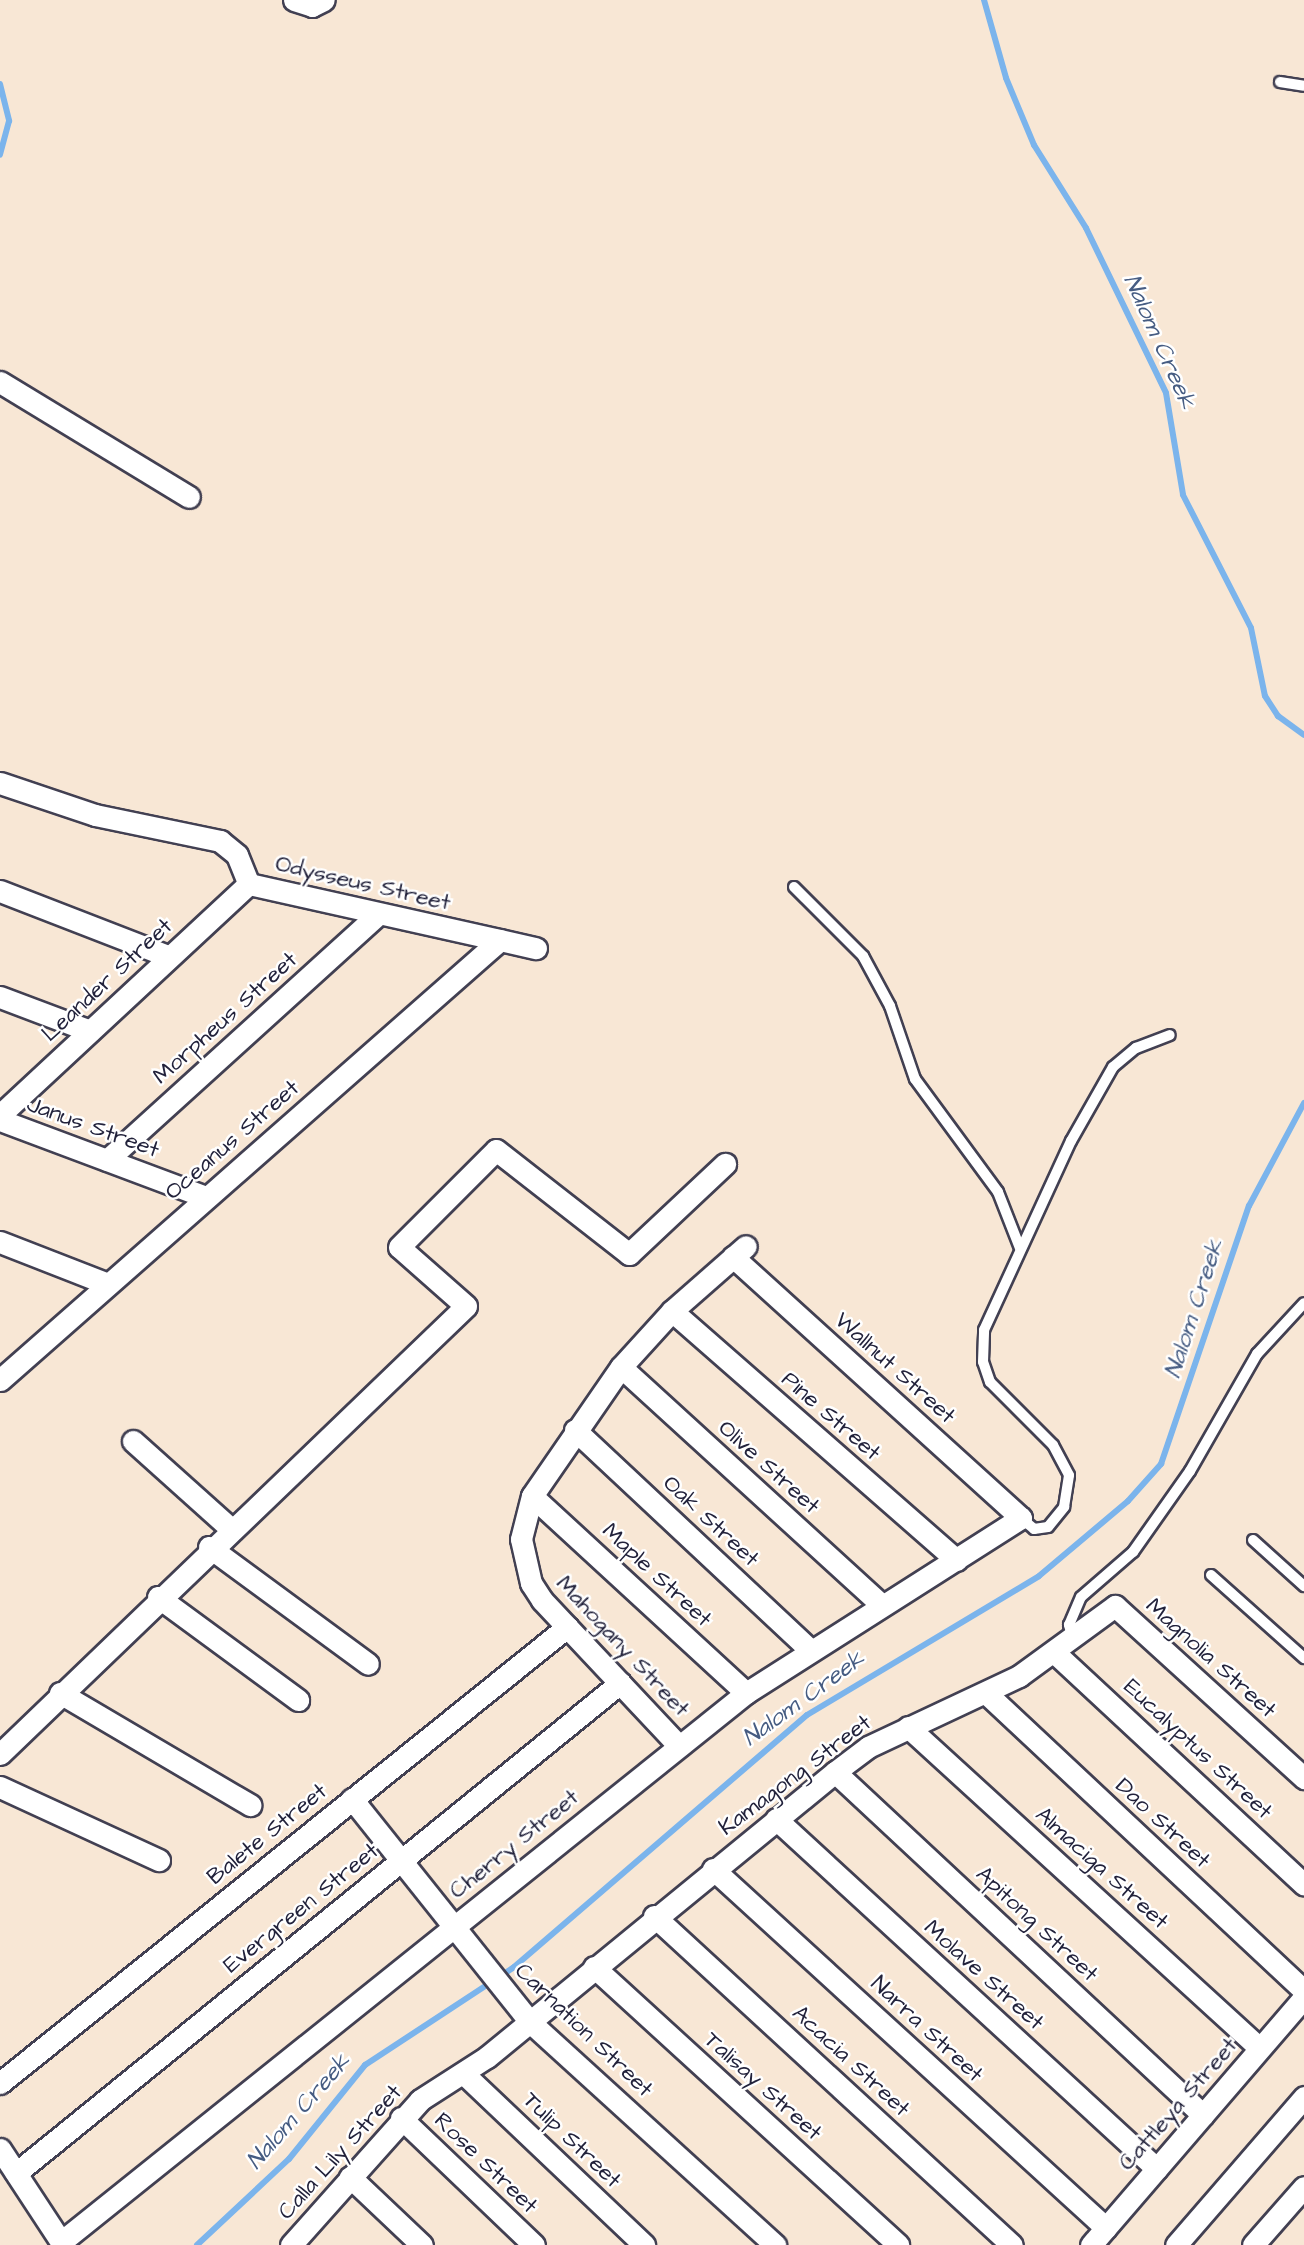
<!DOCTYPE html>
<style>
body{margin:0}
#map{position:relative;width:1304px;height:2245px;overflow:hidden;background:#f8e7d5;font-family:"Architects Daughter",sans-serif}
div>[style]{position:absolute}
.stream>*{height:6px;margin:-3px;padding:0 3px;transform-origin:3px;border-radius:3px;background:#7bb4ec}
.roads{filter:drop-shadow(2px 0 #424052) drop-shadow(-2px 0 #424052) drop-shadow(0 2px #424052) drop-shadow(0 -2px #424052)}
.service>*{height:10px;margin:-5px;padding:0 5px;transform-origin:5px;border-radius:5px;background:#fff}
.minor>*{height:21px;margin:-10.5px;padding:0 10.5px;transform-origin:10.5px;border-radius:10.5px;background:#fff}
span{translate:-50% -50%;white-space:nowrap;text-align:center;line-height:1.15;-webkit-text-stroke:5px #fff;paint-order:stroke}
.street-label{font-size:23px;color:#22223b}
.water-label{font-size:24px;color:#465c82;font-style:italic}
</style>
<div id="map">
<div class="stream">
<i style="left:984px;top:0;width:81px;rotate:74.2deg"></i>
<i style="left:1006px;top:78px;width:73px;rotate:67.3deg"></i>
<i style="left:1034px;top:145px;width:98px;rotate:57.9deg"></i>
<i style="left:1086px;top:228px;width:183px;rotate:64.1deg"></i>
<i style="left:1166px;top:393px;width:103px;rotate:80.5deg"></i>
<i style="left:1183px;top:495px;width:149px;rotate:62.9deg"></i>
<i style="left:1251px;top:628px;width:69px;rotate:78.4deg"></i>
<i style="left:1265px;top:696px;width:24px;rotate:57deg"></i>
<i style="left:1278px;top:716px;width:32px;rotate:36deg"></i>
<i style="left:0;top:84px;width:38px;rotate:76deg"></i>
<i style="left:9px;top:121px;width:35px;rotate:105deg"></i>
<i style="left:197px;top:2245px;width:126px;rotate:-43.1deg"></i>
<i style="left:289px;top:2159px;width:121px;rotate:-51deg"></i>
<i style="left:365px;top:2065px;width:178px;rotate:-33.3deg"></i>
<i style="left:514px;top:1967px;width:386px;rotate:-40.7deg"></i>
<i style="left:807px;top:1715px;width:270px;rotate:-30.9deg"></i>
<i style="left:1039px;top:1576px;width:116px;rotate:-40.1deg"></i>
<i style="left:1128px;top:1501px;width:50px;rotate:-48.3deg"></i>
<i style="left:1161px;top:1464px;width:273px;rotate:-71.2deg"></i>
<i style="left:1249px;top:1206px;width:117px;rotate:-61.9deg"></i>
</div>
<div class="roads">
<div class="service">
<i style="left:1280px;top:82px;width:24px;rotate:9deg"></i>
<i style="left:794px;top:887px;width:98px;rotate:45deg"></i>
<i style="left:863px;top:956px;width:57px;rotate:61.6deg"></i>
<i style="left:890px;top:1006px;width:77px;rotate:71.1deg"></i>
<i style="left:915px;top:1079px;width:140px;rotate:53.7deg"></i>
<i style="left:998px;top:1192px;width:60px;rotate:68.6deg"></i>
<i style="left:1021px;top:1518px;width:17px;rotate:40deg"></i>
<i style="left:1034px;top:1529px;width:14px;rotate:-8deg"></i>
<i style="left:1048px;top:1527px;width:26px;rotate:-51deg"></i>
<i style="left:1064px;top:1507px;width:32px;rotate:-81deg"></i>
<i style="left:1069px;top:1475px;width:34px;rotate:-118deg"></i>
<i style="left:1053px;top:1445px;width:89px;rotate:-135deg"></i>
<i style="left:990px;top:1382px;width:21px;rotate:-109deg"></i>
<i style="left:983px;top:1362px;width:32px;rotate:-88deg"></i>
<i style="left:984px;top:1330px;width:208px;rotate:-65.3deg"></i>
<i style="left:1071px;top:1141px;width:85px;rotate:-60.4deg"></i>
<i style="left:1113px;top:1067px;width:30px;rotate:-40deg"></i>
<i style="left:1136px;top:1048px;width:36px;rotate:-21deg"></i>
<i style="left:1253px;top:1540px;width:69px;rotate:42deg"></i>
<i style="left:1211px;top:1575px;width:125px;rotate:41.7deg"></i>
<i style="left:1073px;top:1639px;width:15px;rotate:-106deg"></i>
<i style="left:1069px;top:1625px;width:30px;rotate:-67deg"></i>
<i style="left:1081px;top:1597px;width:69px;rotate:-40.9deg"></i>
<i style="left:1133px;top:1552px;width:99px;rotate:-54.9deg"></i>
<i style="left:1190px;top:1471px;width:135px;rotate:-60.2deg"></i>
<i style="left:1257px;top:1354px;width:69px;rotate:-47.3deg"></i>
</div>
<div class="minor">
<i style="left:294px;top:0;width:19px;rotate:18deg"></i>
<i style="left:312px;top:6px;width:13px;rotate:-27deg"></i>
<i style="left:0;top:382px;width:221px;rotate:31.3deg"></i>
<i style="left:0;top:783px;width:100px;rotate:18.6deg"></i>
<i style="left:95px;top:815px;width:128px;rotate:11.7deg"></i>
<i style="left:220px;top:841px;width:22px;rotate:39deg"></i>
<i style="left:237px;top:855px;width:31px;rotate:68deg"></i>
<i style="left:249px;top:884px;width:294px;rotate:12.6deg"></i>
<i style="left:0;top:891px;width:182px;rotate:21.2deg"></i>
<i style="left:0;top:997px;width:96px;rotate:20.7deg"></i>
<i style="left:0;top:1115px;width:340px;rotate:-42.9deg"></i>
<i style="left:0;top:1120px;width:220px;rotate:20.5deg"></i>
<i style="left:107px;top:1160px;width:366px;rotate:-42.2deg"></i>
<i style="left:0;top:1242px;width:116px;rotate:21.3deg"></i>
<i style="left:672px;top:1311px;width:378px;rotate:41.2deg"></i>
<i style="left:621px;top:1367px;width:353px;rotate:42.4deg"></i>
<i style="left:0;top:1380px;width:666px;rotate:-41.35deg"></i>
<i style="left:575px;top:1430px;width:322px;rotate:43.1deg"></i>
<i style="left:133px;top:1441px;width:129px;rotate:41.9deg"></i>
<i style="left:532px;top:1496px;width:291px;rotate:42.6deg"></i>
<i style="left:209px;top:1547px;width:197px;rotate:36.3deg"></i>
<i style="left:158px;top:1597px;width:174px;rotate:36.3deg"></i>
<i style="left:1055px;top:1653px;width:340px;rotate:42.9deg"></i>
<i style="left:60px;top:1693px;width:221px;rotate:30.5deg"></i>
<i style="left:986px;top:1693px;width:436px;rotate:43.1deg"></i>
<i style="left:908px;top:1727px;width:476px;rotate:42.4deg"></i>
<i style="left:679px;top:1746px;width:200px;rotate:-133.2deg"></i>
<i style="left:542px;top:1600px;width:20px;rotate:-123deg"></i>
<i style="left:531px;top:1583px;width:45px;rotate:-102.8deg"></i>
<i style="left:521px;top:1539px;width:44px;rotate:-75.7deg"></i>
<i style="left:532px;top:1496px;width:157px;rotate:-55.4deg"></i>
<i style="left:621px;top:1367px;width:76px;rotate:-47.7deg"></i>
<i style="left:672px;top:1311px;width:98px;rotate:-41.3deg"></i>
<i style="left:0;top:1754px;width:646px;rotate:-43.87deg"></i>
<i style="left:466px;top:1306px;width:89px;rotate:-138.6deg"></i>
<i style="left:399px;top:1247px;width:137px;rotate:-45deg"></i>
<i style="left:496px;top:1150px;width:169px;rotate:38deg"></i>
<i style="left:629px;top:1254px;width:132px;rotate:-43.2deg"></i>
<i style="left:835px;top:1772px;width:503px;rotate:42.99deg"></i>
<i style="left:0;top:1787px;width:175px;rotate:24.7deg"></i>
<i style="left:352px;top:1799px;width:284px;rotate:51.4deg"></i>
<i style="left:529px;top:2021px;width:333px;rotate:42.3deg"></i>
<i style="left:776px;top:1819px;width:517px;rotate:42.57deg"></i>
<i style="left:713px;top:1869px;width:532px;rotate:42.41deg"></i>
<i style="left:654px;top:1916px;width:486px;rotate:42.6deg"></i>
<i style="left:594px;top:1967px;width:412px;rotate:42.4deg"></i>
<i style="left:463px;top:2073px;width:250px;rotate:43.5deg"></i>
<i style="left:0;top:2083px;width:728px;rotate:-38.81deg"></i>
<i style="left:401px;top:2118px;width:184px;rotate:43.7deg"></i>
<i style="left:0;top:2149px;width:115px;rotate:56.7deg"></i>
<i style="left:16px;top:2173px;width:778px;rotate:-39.05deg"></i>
<i style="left:350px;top:2177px;width:99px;rotate:43.4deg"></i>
<i style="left:61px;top:2242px;width:878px;rotate:-38.71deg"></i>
<i style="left:746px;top:1693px;width:326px;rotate:-32.5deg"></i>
<i style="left:1021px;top:1518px;width:389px;rotate:-137.8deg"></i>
<i style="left:291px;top:2245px;width:194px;rotate:-48.3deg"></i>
<i style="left:420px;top:2100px;width:80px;rotate:-32.7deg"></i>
<i style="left:487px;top:2057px;width:450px;rotate:-39.3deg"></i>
<i style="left:835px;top:1772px;width:41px;rotate:-37.1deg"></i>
<i style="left:868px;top:1747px;width:167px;rotate:-25.2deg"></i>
<i style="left:1019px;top:1676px;width:119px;rotate:-36.1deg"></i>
<i style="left:1115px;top:1606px;width:256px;rotate:42.3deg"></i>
<i style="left:1091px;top:2245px;width:327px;rotate:-49.3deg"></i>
<i style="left:1176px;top:2245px;width:196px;rotate:-49.1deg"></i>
<i style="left:1253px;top:2245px;width:77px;rotate:-48.7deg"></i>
</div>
</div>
<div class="street-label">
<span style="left:363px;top:883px;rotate:13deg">Odysseus Street</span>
<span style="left:107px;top:980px;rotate:-43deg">Leander Street</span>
<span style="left:225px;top:1018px;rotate:-42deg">Morpheus Street</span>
<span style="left:93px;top:1127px;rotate:20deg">Janus Street</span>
<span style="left:232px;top:1140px;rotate:-41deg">Oceanus Street</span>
<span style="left:895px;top:1368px;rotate:42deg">Wallnut Street</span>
<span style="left:831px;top:1416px;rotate:41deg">Pine Street</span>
<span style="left:769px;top:1467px;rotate:42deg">Olive Street</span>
<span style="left:711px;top:1521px;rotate:43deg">Oak Street</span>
<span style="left:657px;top:1575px;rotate:43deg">Maple Street</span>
<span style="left:623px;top:1646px;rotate:47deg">Mahogany Street</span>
<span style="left:1211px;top:1658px;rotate:42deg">Magnolia Street</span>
<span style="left:1198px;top:1749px;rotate:43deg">Eucalyptus Street</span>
<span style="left:795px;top:1775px;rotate:-37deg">Kamagong Street</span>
<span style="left:1163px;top:1823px;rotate:43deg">Dao Street</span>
<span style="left:267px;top:1834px;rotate:-39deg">Balete Street</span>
<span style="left:514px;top:1844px;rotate:-39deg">Cherry Street</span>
<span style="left:1102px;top:1868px;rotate:42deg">Almaciga Street</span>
<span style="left:301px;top:1908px;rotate:-39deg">Evergreen Street</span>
<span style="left:1037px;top:1924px;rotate:43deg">Apitong Street</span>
<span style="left:984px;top:1975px;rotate:42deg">Molave Street</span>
<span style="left:927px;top:2029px;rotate:43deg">Narra Street</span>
<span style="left:584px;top:2030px;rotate:44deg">Carnation Street</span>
<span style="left:851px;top:2061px;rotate:43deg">Acacia Street</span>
<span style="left:763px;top:2086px;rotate:42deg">Talisay Street</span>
<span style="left:1178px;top:2104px;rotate:-49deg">Cattleya Street</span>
<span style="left:572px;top:2140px;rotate:44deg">Tulip Street</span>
<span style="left:340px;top:2152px;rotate:-48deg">Calla Lily Street</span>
<span style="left:486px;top:2163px;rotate:44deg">Rose Street</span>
</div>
<div class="water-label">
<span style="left:1159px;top:342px;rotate:66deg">Nalom Creek</span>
<span style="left:1195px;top:1309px;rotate:-72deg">Nalom Creek</span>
<span style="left:804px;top:1699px;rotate:-36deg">Nalom Creek</span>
<span style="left:299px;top:2112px;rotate:-49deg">Nalom Creek</span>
</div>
</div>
